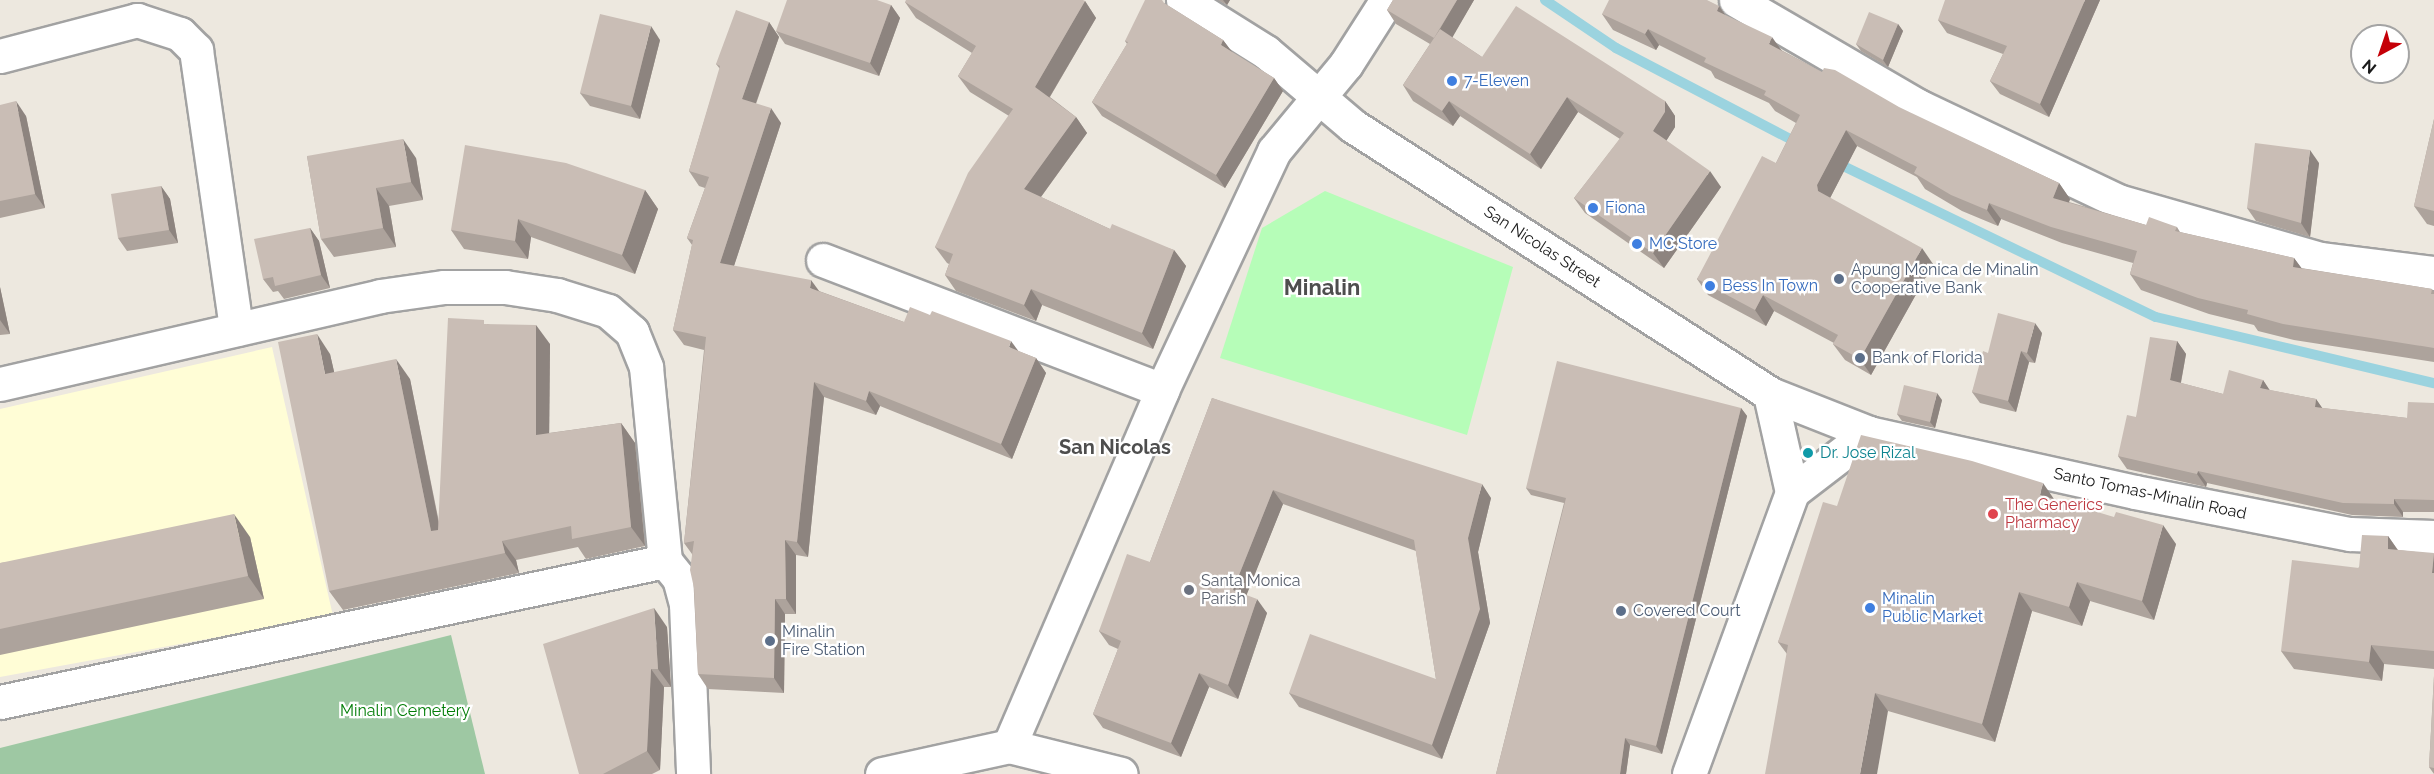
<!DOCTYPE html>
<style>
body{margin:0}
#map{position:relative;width:2434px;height:774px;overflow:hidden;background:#ede8df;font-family:Raleway,sans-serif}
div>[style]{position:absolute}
.education>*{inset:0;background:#fffdd6}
.cemetery>*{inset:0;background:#9ec8a3}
.park>*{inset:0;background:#b6fdb8}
.stream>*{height:10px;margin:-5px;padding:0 5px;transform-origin:5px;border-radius:5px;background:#9bd3df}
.roads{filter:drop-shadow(2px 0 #a2a2a2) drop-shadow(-2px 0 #a2a2a2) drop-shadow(0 2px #a2a2a2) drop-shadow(0 -2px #a2a2a2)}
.minor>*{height:33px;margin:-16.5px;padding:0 16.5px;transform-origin:16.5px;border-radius:16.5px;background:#fff}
.wall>*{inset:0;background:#ada39c}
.shaded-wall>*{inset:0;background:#8d847f}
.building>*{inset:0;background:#c9bdb5}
.dots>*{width:16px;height:16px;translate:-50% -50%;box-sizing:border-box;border:3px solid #fff;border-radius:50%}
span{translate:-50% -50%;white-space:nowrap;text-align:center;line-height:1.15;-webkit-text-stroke:4.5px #fff;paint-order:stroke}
.shop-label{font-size:16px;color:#366cbe}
.left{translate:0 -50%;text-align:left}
.street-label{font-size:16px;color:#1b1b1b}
.service-label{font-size:16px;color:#4e5e75}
.culture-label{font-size:16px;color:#0d838f}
.health-label{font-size:16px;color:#be3a42}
.worship-label{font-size:16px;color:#5b616d}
.park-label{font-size:16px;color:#037e08}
.quarter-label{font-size:20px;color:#4e4e4e;font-weight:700}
.district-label{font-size:22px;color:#4e4e4e;font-weight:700}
.north{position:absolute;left:2350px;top:24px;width:60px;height:60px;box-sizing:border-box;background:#fff;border:2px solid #a4a4a4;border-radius:50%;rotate:220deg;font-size:16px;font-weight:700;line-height:24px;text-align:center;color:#1b1b1b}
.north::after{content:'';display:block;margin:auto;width:21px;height:27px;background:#c50008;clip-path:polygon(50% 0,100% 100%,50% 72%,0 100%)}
</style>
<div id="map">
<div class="education">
<i style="clip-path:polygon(272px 347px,333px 616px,0 677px,0 409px)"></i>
</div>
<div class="cemetery">
<i style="clip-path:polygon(451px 635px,485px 774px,0 774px,0 748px)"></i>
</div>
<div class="park">
<i style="clip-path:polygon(1325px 191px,1513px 267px,1467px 435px,1220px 358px,1262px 228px)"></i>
</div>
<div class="stream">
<i style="left:1545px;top:0;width:86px;rotate:34.1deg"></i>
<i style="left:1616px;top:48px;width:208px;rotate:27.6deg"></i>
<i style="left:1835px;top:162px;width:356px;rotate:25.8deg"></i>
<i style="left:2156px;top:317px;width:286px;rotate:13.4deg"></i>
</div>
<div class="roads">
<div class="minor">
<i style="left:1183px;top:0;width:98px;rotate:32.1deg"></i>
<i style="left:1266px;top:52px;width:114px;rotate:40.4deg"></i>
<i style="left:1353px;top:126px;width:496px;rotate:32.7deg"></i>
<i style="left:1770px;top:394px;width:106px;rotate:21.5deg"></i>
<i style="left:1869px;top:433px;width:272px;rotate:12.5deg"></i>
<i style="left:2135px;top:492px;width:219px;rotate:11.1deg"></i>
<i style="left:2350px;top:534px;width:84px;rotate:2deg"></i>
<i style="left:1736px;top:0;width:211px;rotate:30.2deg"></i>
<i style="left:1918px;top:106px;width:221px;rotate:25.4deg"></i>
<i style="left:2118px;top:201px;width:210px;rotate:16deg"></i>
<i style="left:2320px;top:259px;width:115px;rotate:7deg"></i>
<i style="left:0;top:56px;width:142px;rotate:-14.7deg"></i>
<i style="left:137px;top:20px;width:45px;rotate:18deg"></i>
<i style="left:180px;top:34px;width:23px;rotate:45deg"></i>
<i style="left:196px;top:50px;width:282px;rotate:81.8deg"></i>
<i style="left:823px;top:260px;width:363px;rotate:21deg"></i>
<i style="left:0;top:384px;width:390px;rotate:-13deg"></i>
<i style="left:380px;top:296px;width:65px;rotate:-8deg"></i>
<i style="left:444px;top:287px;width:61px"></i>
<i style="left:505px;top:287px;width:53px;rotate:8.7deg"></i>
<i style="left:557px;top:295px;width:53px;rotate:17.4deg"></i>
<i style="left:608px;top:311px;width:32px;rotate:41deg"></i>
<i style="left:632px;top:332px;width:38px;rotate:68deg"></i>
<i style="left:646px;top:367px;width:195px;rotate:84.4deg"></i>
<i style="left:665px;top:561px;width:22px;rotate:51deg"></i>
<i style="left:679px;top:578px;width:27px;rotate:75deg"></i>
<i style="left:686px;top:604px;width:170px;rotate:87.6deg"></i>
<i style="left:1792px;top:492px;width:97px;rotate:-37.5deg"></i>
<i style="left:0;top:702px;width:680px;rotate:-11.97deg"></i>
<i style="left:1009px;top:746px;width:387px;rotate:-66.7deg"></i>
<i style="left:1162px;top:390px;width:264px;rotate:-64.9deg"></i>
<i style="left:1274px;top:151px;width:113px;rotate:-50.4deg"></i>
<i style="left:1346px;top:64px;width:76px;rotate:-57.4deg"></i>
<i style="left:882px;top:774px;width:130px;rotate:-12.4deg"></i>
<i style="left:1009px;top:746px;width:115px;rotate:14deg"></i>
<i style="left:1689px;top:774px;width:300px;rotate:-69.9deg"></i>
<i style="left:1792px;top:492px;width:100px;rotate:-102.7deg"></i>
</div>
</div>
<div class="wall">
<i style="clip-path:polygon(1218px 0,1230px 0,1227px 5px)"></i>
<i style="clip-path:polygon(1393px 0,1474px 0,1452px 37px,1482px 57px,1665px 101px,1675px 116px,1675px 127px,1666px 141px,1721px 187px,1664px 268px,1585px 213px,1574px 198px,1620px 139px,1578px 112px,1541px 169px,1460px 116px,1453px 126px,1413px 101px,1403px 85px,1430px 44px,1396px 24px,1387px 10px)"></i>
<i style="clip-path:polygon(2100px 0,2049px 117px,2000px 94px,1990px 81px,2003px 54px,1947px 33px,1938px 20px)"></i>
<i style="clip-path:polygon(1085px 1px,1096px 18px,1050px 97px,1076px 117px,1087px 133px,1041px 197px,1110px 229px,1174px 250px,1186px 266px,1153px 349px,1042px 305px,1036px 321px,956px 291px,945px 275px,949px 264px,947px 263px,935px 247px,1009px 116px,970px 92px,958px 76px,972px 53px,916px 18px,905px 2px)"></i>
<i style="clip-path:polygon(1164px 3px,1223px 40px,1231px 51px,1274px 78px,1283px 91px,1225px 188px,1102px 116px,1092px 102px,1127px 44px,1125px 41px)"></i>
<i style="clip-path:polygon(891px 5px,900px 18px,879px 76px,785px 44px,776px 31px)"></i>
<i style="clip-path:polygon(1719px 6px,1725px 15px,1781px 50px,1822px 72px,2059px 183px,2070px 199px,2069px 202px,2146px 225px,2177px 227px,2180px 232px,2294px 258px,2301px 268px,2432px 289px,2434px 292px,2434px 362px,2294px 340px,2258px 331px,2254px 325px,2209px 314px,2141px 290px,2130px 274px,2133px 263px,2062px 243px,2001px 219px,1998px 226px,1962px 211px,1925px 189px,1917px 177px,1857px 146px,1830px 198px,1933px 264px,1871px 375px,1845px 360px,1833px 344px,1834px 343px,1774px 311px,1766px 326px,1708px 295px,1697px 279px,1776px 163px,1796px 123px,1775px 111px,1769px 103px,1715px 78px,1711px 71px,1659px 45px,1656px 50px,1613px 30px,1602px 14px)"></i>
<i style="clip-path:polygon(769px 22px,779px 37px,756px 104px,781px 123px,734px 266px,819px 291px,904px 322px,1018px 351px,1036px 358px,1046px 373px,1012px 459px,880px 406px,876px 415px,824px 397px,808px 557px,796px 555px,796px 614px,785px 614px,784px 693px,708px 689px,698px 674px,692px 554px,684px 543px,704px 350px,684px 345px,673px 330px,692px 245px,687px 238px,705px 188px,699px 186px,689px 171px,720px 69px,716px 64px)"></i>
<i style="clip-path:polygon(1898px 24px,1903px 31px,1888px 67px,1861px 51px,1856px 44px)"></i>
<i style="clip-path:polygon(660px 40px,640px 119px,590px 106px,580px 93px)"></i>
<i style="clip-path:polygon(0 105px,26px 116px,45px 208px,0 218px)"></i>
<i style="clip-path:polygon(2434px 119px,2434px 226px,2427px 224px,2414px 206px)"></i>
<i style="clip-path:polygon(307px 156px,416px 158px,423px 200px,389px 206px,396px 247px,334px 257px,321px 239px)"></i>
<i style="clip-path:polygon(2319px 163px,2310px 237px,2256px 221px,2247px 208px)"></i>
<i style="clip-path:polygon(161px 186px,170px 199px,178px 243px,127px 251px,118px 238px)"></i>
<i style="clip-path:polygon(645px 190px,658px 209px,635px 274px,531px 237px,528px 259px,464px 249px,451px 230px)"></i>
<i style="clip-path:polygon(310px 228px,319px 241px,330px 288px,284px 299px,278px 291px,273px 292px,263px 279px)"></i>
<i style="clip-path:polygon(0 287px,10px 334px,0 335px)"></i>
<i style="clip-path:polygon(487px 324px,550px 344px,549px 433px,621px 423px,635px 443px,645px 546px,586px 559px,578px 547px,516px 560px,519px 573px,343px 610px,329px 591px,330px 354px,334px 372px,410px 379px,439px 522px)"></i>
<i style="clip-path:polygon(2042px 333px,2035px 363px,2029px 362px,2016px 412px,1980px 403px,1972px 392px,1988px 353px)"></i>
<i style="clip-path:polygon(2177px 341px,2186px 354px,2181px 383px,2223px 394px,2263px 380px,2269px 390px,2316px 399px,2322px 408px,2407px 418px,2434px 403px,2434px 512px,2403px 512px,2403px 517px,2352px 515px,2207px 483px,2206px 487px,2127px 469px,2118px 456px,2136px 417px)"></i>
<i style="clip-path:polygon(1212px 398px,1491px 498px,1478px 552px,1490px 623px,1442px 759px,1299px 707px,1289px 693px,1436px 679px,1416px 551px,1283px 504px,1246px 595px,1267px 613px,1238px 699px,1209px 687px,1181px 757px,1103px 728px,1093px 714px,1118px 649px,1109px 645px,1099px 631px,1150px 562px)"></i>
<i style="clip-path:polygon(1942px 400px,1935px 428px,1902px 421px,1897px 414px)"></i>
<i style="clip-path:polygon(1741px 408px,1747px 416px,1662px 754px,1630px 745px,1626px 774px,1496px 774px,1564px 503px,1531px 495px,1526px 488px)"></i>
<i style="clip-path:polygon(2054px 499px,2176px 544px,2154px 620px,2090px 601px,2082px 626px,2032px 611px,1995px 742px,1888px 711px,1787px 654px,1778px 642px,1837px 506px)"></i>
<i style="clip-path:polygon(2388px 536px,2398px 550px,2434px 554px,2434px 669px,2384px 664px,2382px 681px,2294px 669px,2281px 651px)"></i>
<i style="clip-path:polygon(250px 537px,264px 599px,0 655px,0 563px)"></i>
<i style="clip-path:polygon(667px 627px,671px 687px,664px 687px,660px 770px,652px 774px,579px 774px)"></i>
<i style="clip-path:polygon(2434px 676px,2434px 774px,2429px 767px)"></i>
</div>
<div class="shaded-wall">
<i style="clip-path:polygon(1223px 0,1230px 0,1227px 5px)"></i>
<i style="clip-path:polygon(1457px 0,1474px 0,1444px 52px,1434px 39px)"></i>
<i style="clip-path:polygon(2085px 0,2100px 0,2049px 117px,2040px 104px)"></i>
<i style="clip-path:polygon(1085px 1px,1096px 18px,1046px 103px,1035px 87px)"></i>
<i style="clip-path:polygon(891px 5px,900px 18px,879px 76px,870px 63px)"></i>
<i style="clip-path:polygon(1719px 6px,1730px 22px,1717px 11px)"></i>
<i style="clip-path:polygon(769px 22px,779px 37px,752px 114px,742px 99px)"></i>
<i style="clip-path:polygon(1898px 24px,1903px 31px,1888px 67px,1883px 60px)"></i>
<i style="clip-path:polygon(651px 26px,660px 40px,640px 119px,631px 106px)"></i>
<i style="clip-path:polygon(1648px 29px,1659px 45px,1656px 50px,1645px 34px)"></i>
<i style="clip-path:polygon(1772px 37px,1784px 54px,1769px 44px)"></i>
<i style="clip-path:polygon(1223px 40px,1233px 53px,1221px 45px)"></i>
<i style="clip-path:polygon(1274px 78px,1283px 91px,1225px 188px,1216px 175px)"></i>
<i style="clip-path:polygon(1567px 97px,1578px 112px,1541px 169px,1530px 154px)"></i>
<i style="clip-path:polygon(16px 101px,26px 116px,45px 208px,35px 194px)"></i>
<i style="clip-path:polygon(1449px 101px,1460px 116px,1453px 126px,1442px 111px)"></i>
<i style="clip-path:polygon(1665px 101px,1675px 116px,1675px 127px,1663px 146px,1653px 131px)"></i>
<i style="clip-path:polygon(771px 108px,781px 123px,730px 278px,720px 263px)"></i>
<i style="clip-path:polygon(1076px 117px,1087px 133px,1035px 205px,1024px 189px)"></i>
<i style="clip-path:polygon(1846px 130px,1857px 146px,1828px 202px,1818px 191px,1817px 185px)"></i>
<i style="clip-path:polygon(403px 139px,416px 158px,423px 200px,411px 182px)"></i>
<i style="clip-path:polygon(2310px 150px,2319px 163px,2310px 237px,2301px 223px)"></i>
<i style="clip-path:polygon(1710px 171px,1721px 187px,1664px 268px,1653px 253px)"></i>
<i style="clip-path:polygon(2059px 183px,2070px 199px,2065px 214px,2053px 198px)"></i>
<i style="clip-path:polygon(161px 186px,170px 199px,178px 243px,169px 230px)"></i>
<i style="clip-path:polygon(376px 188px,389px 206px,396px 247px,383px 228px)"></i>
<i style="clip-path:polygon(645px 190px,658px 209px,635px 274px,622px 255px)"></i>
<i style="clip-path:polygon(1989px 203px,2001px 219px,1998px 226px,1987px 210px)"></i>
<i style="clip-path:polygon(518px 219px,531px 237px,528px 259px,515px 241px)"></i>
<i style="clip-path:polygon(310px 228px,319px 241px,330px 288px,321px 275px)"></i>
<i style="clip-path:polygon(1922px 248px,1933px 264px,1871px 375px,1860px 359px)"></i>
<i style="clip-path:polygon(1174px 250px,1186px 266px,1153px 349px,1142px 333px)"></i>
<i style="clip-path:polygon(2294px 258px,2306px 274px,2293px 267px)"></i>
<i style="clip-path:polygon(811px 280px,822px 295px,810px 288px)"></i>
<i style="clip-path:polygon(0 287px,10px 334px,0 320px)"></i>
<i style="clip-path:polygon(1031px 289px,1042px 305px,1036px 321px,1024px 305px)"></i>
<i style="clip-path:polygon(1763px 295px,1774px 311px,1766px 326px,1755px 310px)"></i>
<i style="clip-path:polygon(2035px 323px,2042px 333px,2035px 363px,2027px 353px)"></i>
<i style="clip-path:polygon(536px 325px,550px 344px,549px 455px,536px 435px)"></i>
<i style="clip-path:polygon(317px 334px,330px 354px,339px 393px,325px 374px)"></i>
<i style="clip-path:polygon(1011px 341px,1022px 356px,1009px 347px)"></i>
<i style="clip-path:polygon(2177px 341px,2186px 354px,2179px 392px,2170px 380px)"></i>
<i style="clip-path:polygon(2021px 351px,2029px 362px,2016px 412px,2008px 401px)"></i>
<i style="clip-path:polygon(1036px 358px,1046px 373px,1012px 459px,1001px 444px)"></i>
<i style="clip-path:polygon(396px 359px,410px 379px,444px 550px,431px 531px)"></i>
<i style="clip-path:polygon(2263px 380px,2271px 392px,2260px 388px)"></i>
<i style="clip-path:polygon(814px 382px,824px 397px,808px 557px,797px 542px)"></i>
<i style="clip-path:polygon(869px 391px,880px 406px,876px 415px,866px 401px)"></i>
<i style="clip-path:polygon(1937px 393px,1942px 400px,1935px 428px,1930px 422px)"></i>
<i style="clip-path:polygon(2316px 399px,2325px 412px,2315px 407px)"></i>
<i style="clip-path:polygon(1741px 408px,1747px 416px,1662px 754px,1656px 746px)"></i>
<i style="clip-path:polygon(621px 423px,635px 443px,645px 546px,631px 527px)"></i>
<i style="clip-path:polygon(2198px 471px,2207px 483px,2206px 487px,2197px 474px)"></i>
<i style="clip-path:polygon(2043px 483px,2056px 502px,2040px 495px)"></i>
<i style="clip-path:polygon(1482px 484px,1491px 498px,1478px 552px,1490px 623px,1442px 759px,1432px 745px,1468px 538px)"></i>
<i style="clip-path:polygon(1273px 490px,1283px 504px,1243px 604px,1233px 590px)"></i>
<i style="clip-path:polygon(2394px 499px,2403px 512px,2403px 517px,2394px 504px)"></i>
<i style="clip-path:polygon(234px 514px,250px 537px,264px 599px,248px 576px)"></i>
<i style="clip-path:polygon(2163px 525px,2176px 544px,2154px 620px,2142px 601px)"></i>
<i style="clip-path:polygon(2388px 536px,2401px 555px,2388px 549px)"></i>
<i style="clip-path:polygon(785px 540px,796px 555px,796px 614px,786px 599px)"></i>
<i style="clip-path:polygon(502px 541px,516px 560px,519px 573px,505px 553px)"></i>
<i style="clip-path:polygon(2434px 554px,2434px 576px,2432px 573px)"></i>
<i style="clip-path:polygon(2077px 582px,2090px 601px,2082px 626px,2069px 607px)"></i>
<i style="clip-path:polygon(2019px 592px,2032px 611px,1995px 742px,1982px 724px)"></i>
<i style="clip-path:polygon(775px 599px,785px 614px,784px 693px,774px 678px)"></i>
<i style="clip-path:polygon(1257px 599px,1267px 613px,1238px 699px,1228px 685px)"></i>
<i style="clip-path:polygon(654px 608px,667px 627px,671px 687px,658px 669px)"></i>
<i style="clip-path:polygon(2371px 645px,2384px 664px,2382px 681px,2369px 662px)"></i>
<i style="clip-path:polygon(651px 669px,664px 687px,660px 770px,647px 751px)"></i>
<i style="clip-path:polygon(1199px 673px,1209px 687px,1181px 757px,1171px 743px)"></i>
<i style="clip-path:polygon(1875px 693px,1888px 711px,1877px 774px,1860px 774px)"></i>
<i style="clip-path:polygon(1625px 738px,1630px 745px,1626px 774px,1620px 774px)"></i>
</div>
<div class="building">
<i style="clip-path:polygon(787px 0,877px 0,891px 5px,870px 63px,776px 31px)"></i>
<i style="clip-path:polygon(906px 0,1083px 0,1085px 1px,1035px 87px,1076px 117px,1024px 189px,1110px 229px,1112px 224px,1174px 250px,1142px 333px,1031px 289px,1024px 305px,945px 275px,953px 254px,935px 247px,968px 173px,1013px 109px,958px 76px,976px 46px,905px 2px)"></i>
<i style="clip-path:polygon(1145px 0,1162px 0,1164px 3px,1223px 40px,1221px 45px,1274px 78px,1216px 175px,1092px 102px,1128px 42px,1125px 41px)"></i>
<i style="clip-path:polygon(1393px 0,1457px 0,1434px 38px,1387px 10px)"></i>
<i style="clip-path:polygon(1609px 0,1707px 0,1719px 6px,1717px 11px,1772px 37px,1769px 44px,1822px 72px,1824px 68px,1835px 70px,1899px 107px,2059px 183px,2053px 198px,2146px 225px,2149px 217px,2177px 227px,2175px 231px,2294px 258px,2293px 267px,2432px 289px,2431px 294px,2434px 294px,2434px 348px,2283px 324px,2247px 314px,2248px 310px,2198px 298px,2130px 274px,2137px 251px,2051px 227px,1989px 203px,1987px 210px,1951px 195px,1914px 173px,1917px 167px,1846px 130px,1817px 185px,1818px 191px,1922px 248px,1860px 359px,1833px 344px,1838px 335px,1763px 295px,1755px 310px,1697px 279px,1762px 156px,1776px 163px,1800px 115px,1764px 95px,1766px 91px,1704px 62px,1706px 58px,1648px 29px,1645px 34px,1602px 14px)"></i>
<i style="clip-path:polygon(1945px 0,2085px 0,2040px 104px,1990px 81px,2007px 46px,1938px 20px)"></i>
<i style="clip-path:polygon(1516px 6px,1665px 101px,1665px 112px,1653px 131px,1710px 171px,1653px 253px,1574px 198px,1624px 133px,1567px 97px,1530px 154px,1449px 101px,1442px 111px,1403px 85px,1440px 29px,1482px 57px)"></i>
<i style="clip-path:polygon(736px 10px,769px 22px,742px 99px,771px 108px,720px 263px,811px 280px,810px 288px,904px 322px,910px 307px,930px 315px,932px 311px,1011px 341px,1009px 347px,1036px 358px,1001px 444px,869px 391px,866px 401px,814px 382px,797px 542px,785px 540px,786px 599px,775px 599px,774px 678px,698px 674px,694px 588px,690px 570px,694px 541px,684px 543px,706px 337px,673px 330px,693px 240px,687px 238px,709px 177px,689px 171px,720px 66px,716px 64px)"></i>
<i style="clip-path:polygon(1869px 12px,1898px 24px,1883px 60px,1856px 44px)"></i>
<i style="clip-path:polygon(600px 14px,651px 26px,631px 106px,580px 93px)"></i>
<i style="clip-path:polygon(16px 101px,35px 194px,0 201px,0 105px)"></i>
<i style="clip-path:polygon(2434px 119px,2434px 211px,2414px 206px)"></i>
<i style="clip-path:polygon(403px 139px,411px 182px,376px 188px,383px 228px,321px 239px,307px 156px)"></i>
<i style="clip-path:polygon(2255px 143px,2310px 150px,2301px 223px,2247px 208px)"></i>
<i style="clip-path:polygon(465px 145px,566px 163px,645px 190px,622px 255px,518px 219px,515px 241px,451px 230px)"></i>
<i style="clip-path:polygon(161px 186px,169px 230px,118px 238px,111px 194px)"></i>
<i style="clip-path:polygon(310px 228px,321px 275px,275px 286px,273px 277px,263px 279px,254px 239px)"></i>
<i style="clip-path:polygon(1998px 313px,2035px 323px,2027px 353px,2021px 351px,2008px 401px,1972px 392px,1983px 351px,1988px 353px)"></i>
<i style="clip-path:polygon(448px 318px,484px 320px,484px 324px,536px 325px,536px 435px,621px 423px,631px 527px,572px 539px,571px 526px,502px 541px,505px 553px,329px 591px,278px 342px,317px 334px,325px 374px,396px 359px,431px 531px,438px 530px)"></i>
<i style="clip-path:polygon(2150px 337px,2177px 341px,2170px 380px,2223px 394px,2229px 370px,2263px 380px,2260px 388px,2316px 399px,2315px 407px,2407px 418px,2408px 402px,2434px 403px,2434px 500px,2394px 499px,2394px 504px,2343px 503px,2198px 471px,2197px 474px,2118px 456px,2127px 415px,2136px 417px)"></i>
<i style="clip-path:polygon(1557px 361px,1741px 408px,1656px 746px,1625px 738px,1620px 774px,1496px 774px,1566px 498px,1526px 488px)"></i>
<i style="clip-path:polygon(1904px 385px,1937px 393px,1930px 422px,1897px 414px)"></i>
<i style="clip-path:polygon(1212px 398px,1482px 484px,1468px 538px,1480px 609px,1432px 745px,1289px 693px,1310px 634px,1436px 679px,1414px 540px,1273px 490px,1233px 590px,1257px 599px,1228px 685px,1199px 673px,1171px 743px,1093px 714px,1121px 641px,1099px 631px,1127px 554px,1150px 562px)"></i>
<i style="clip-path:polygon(1861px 435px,1972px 461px,2043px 483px,2040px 495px,2114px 517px,2116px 512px,2163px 525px,2142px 601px,2077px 582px,2069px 607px,2019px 592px,1982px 724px,1875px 693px,1860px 774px,1765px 774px,1788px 645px,1778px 642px,1823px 502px,1837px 506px)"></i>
<i style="clip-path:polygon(234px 514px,248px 576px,0 629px,0 563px)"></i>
<i style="clip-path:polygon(2362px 535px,2388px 536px,2388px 549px,2434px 553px,2432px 573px,2434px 573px,2434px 651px,2371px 645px,2369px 662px,2281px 651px,2292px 560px,2359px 568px)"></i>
<i style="clip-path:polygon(654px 608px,658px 669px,651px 669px,647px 751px,603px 774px,579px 774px,543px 644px)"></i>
<i style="clip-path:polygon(2434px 676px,2434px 768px,2429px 767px)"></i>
</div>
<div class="dots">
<i style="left:1452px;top:81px;background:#3f7fe0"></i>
<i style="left:1593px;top:208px;background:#3f7fe0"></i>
<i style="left:1637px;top:244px;background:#3f7fe0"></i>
<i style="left:1839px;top:279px;background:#5c6f8a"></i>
<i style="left:1710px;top:286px;background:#3f7fe0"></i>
<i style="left:1860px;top:358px;background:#5c6f8a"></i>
<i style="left:1808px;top:453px;background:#0f9aa8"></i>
<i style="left:1993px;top:514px;background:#e0444e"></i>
<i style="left:1189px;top:590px;background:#6b7280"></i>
<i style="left:1870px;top:608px;background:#3f7fe0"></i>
<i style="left:1621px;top:611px;background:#5c6f8a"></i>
<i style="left:770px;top:641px;background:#5c6f8a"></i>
</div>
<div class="shop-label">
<span class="left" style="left:1464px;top:81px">7-Eleven</span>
<span class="left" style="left:1605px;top:208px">Fiona</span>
<span class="left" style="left:1649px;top:244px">MC Store</span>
<span class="left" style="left:1722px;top:286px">Bess In Town</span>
<span class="left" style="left:1882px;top:608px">Minalin<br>Public Market</span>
</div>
<div class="street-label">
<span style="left:1542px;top:247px;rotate:33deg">San Nicolas Street</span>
<span style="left:2150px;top:494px;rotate:12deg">Santo Tomas-Minalin Road</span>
</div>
<div class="service-label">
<span class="left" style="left:1851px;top:279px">Apung Monica de Minalin<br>Cooperative Bank</span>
<span class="left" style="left:1872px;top:358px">Bank of Florida</span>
<span class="left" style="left:1633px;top:611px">Covered Court</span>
<span class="left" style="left:782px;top:641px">Minalin<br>Fire Station</span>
</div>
<div class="culture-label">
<span class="left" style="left:1820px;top:453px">Dr. Jose Rizal</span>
</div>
<div class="health-label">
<span class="left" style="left:2005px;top:514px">The Generics<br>Pharmacy</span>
</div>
<div class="worship-label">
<span class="left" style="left:1201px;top:590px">Santa Monica<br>Parish</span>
</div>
<div class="park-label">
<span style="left:405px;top:711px">Minalin Cemetery</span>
</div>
<div class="quarter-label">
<span style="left:1115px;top:447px">San Nicolas</span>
</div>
<div class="district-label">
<span style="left:1322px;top:288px">Minalin</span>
</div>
<div class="north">N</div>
</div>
